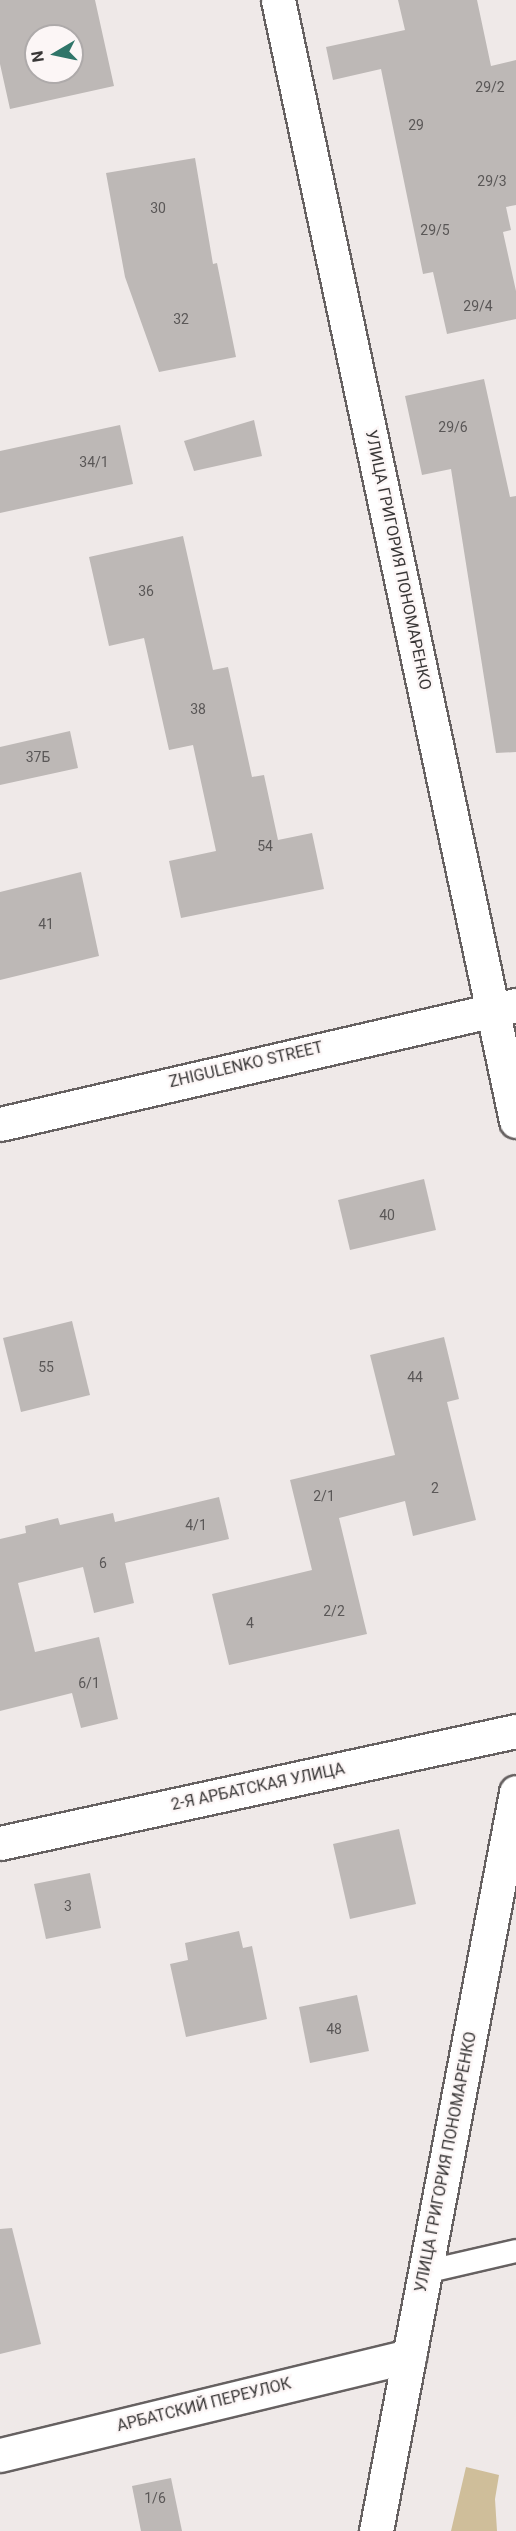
<!DOCTYPE html>
<meta charset="utf-8">
<style>
body{margin:0}
#map{position:relative;width:516px;height:2531px;overflow:hidden;background:#efe9e8;font-family:Roboto,sans-serif}
div>[style]{position:absolute}
.green>*{inset:0;background:#cfbe9a}
.building>*{inset:0;background:#bdb8b6}
.roads{filter:drop-shadow(2px 0 #666161) drop-shadow(-2px 0 #666161) drop-shadow(0 2px #666161) drop-shadow(0 -2px #666161)}
.service>*{height:22px;margin:-11px;padding:0 11px;transform-origin:11px;border-radius:11px;background:#fff}
.minor>*{height:33px;margin:-16.5px;padding:0 16.5px;transform-origin:16.5px;border-radius:16.5px;background:#fff}
span{translate:-50% -50%;white-space:nowrap;text-align:center;line-height:1.15;-webkit-text-stroke:4.5px #fcf6f6;paint-order:stroke}
.number-label{font-size:14px;color:#5a5757}
.number-label span{-webkit-text-stroke-width:0}
.street-label{font-size:16px;color:#393737}
.north{position:absolute;left:24px;top:24px;width:60px;height:60px;box-sizing:border-box;background:#fcf6f6;border:2px solid #aeaaaa;border-radius:50%;rotate:261deg;font-size:16px;font-weight:700;line-height:24px;text-align:center;color:#393737}
.north::after{content:'';display:block;margin:auto;width:21px;height:27px;background:#307569;clip-path:polygon(50% 0,100% 100%,50% 72%,0 100%)}
</style>
<div id="map">
<div class="green">
<i style="clip-path:polygon(466px 2467px,499px 2475px,495px 2499px,497px 2531px,451px 2531px)"></i>
</div>
<div class="building">
<i style="clip-path:polygon(evenodd,0 0,95px 0,114px 86px,10px 109px,0 64px,0 0,36px 36px,72px 36px,72px 72px,36px 72px,36px 36px)"></i>
<i style="clip-path:polygon(398px 0,477px 0,491px 66px,516px 60px,516px 205px,506px 207px,511px 230px,503px 232px,516px 291px,516px 319px,447px 334px,433px 272px,423px 274px,381px 69px,333px 80px,326px 47px,405px 30px)"></i>
<i style="clip-path:polygon(195px 158px,213px 264px,217px 263px,236px 357px,159px 372px,125px 277px,106px 173px)"></i>
<i style="clip-path:polygon(484px 379px,510px 497px,516px 496px,516px 752px,496px 753px,451px 469px,422px 475px,405px 396px)"></i>
<i style="clip-path:polygon(254px 420px,262px 456px,194px 471px,184px 441px)"></i>
<i style="clip-path:polygon(120px 425px,133px 484px,0 513px,0 451px)"></i>
<i style="clip-path:polygon(183px 536px,213px 670px,228px 667px,252px 777px,264px 775px,278px 840px,312px 833px,324px 889px,181px 918px,169px 861px,216px 851px,193px 745px,169px 750px,144px 638px,109px 646px,89px 557px)"></i>
<i style="clip-path:polygon(70px 731px,78px 768px,0 785px,0 747px)"></i>
<i style="clip-path:polygon(81px 872px,99px 956px,0 980px,0 892px)"></i>
<i style="clip-path:polygon(424px 1179px,436px 1230px,350px 1250px,338px 1200px)"></i>
<i style="clip-path:polygon(72px 1321px,90px 1395px,21px 1412px,3px 1338px)"></i>
<i style="clip-path:polygon(444px 1337px,459px 1399px,447px 1402px,476px 1520px,413px 1536px,405px 1501px,339px 1518px,367px 1634px,229px 1665px,212px 1594px,312px 1570px,290px 1480px,395px 1455px,370px 1355px)"></i>
<i style="clip-path:polygon(219px 1497px,229px 1539px,125px 1563px,134px 1603px,94px 1613px,83px 1567px,18px 1583px,35px 1652px,99px 1637px,118px 1719px,81px 1728px,72px 1693px,0 1711px,0 1539px,26px 1533px,25px 1526px,58px 1518px,60px 1525px,113px 1513px,115px 1522px)"></i>
<i style="clip-path:polygon(399px 1829px,416px 1904px,350px 1919px,333px 1844px)"></i>
<i style="clip-path:polygon(90px 1873px,101px 1928px,46px 1939px,34px 1884px)"></i>
<i style="clip-path:polygon(239px 1931px,243px 1948px,252px 1946px,267px 2019px,186px 2037px,170px 1964px,188px 1960px,185px 1943px)"></i>
<i style="clip-path:polygon(357px 1995px,369px 2051px,310px 2063px,299px 2007px)"></i>
<i style="clip-path:polygon(12px 2228px,41px 2344px,0 2354px,0 2229px)"></i>
<i style="clip-path:polygon(171px 2478px,182px 2531px,141px 2531px,132px 2486px)"></i>
</div>
<div class="roads">
<div class="service">
<i style="left:425px;top:2272px;width:93px;rotate:-13deg"></i>
</div>
<div class="minor">
<i style="left:278px;top:0;width:1146px;rotate:78.01deg"></i>
<i style="left:0;top:1124px;width:530px;rotate:-12.99deg"></i>
<i style="left:0;top:1843px;width:528px;rotate:-12.25deg"></i>
<i style="left:0;top:2455px;width:421px;rotate:-13.6deg"></i>
<i style="left:376px;top:2531px;width:752px;rotate:-79.27deg"></i>
</div>
</div>
<div class="number-label">
<span style="left:490px;top:87px">29/2</span>
<span style="left:416px;top:125px">29</span>
<span style="left:492px;top:181px">29/3</span>
<span style="left:158px;top:208px">30</span>
<span style="left:435px;top:230px">29/5</span>
<span style="left:478px;top:306px">29/4</span>
<span style="left:181px;top:319px">32</span>
<span style="left:453px;top:427px">29/6</span>
<span style="left:94px;top:462px">34/1</span>
<span style="left:146px;top:591px">36</span>
<span style="left:198px;top:709px">38</span>
<span style="left:38px;top:757px">37Б</span>
<span style="left:265px;top:846px">54</span>
<span style="left:46px;top:924px">41</span>
<span style="left:387px;top:1215px">40</span>
<span style="left:46px;top:1367px">55</span>
<span style="left:415px;top:1377px">44</span>
<span style="left:435px;top:1488px">2</span>
<span style="left:324px;top:1496px">2/1</span>
<span style="left:196px;top:1525px">4/1</span>
<span style="left:103px;top:1563px">6</span>
<span style="left:334px;top:1611px">2/2</span>
<span style="left:250px;top:1623px">4</span>
<span style="left:89px;top:1683px">6/1</span>
<span style="left:68px;top:1906px">3</span>
<span style="left:334px;top:2029px">48</span>
<span style="left:155px;top:2498px">1/6</span>
</div>
<div class="street-label">
<span style="left:398px;top:560px;rotate:78deg">УЛИЦА ГРИГОРИЯ ПОНОМАРЕНКО</span>
<span style="left:246px;top:1065px;rotate:-13deg">ZHIGULENKO STREET</span>
<span style="left:258px;top:1787px;rotate:-12deg">2-Я АРБАТСКАЯ УЛИЦА</span>
<span style="left:446px;top:2162px;rotate:-79deg">УЛИЦА ГРИГОРИЯ ПОНОМАРЕНКО</span>
<span style="left:204px;top:2405px;rotate:-14deg">АРБАТСКИЙ ПЕРЕУЛОК</span>
</div>
<div class="north">N</div>
</div>
